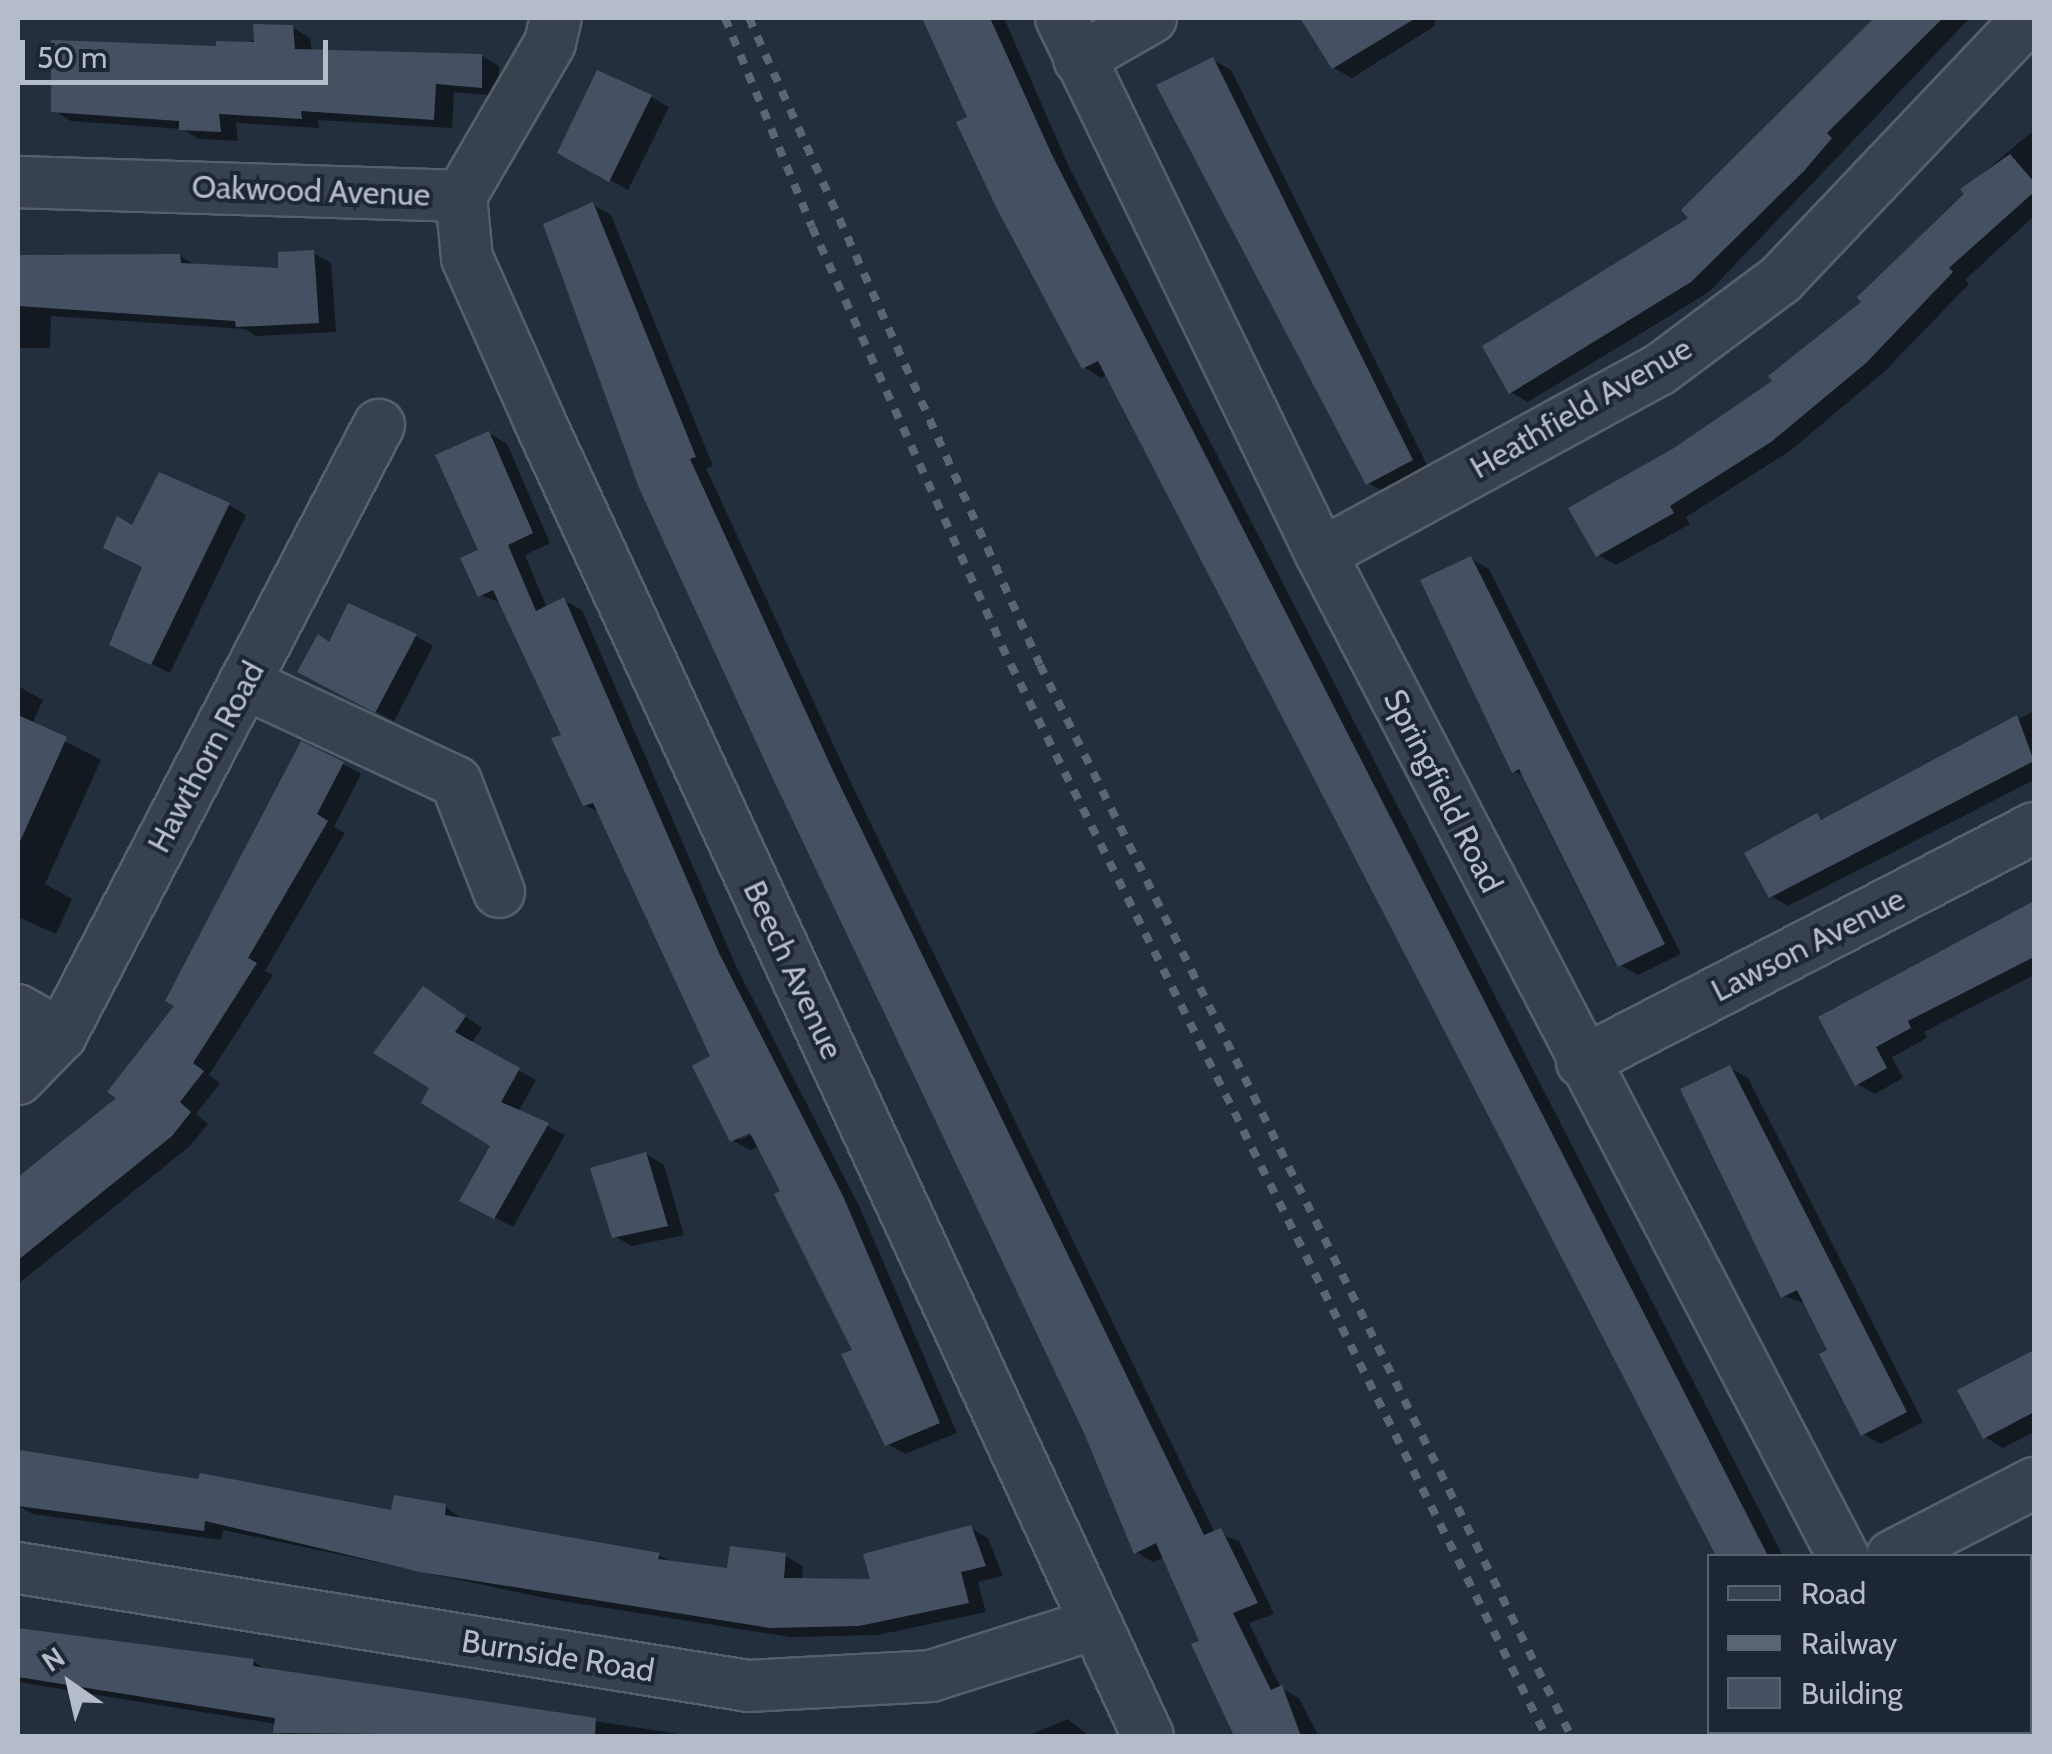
<!DOCTYPE html>
<style>
body{margin:0}
#map{position:relative;width:2052px;height:1754px;overflow:hidden;background:#242f3e;font-family:Cabin,sans-serif}
div>[style]{position:absolute}
.shadow>*{inset:0;background:#0007}
.building>*{inset:0;background:#455162}
.roads{filter:drop-shadow(2px 0 #565f6c) drop-shadow(-2px 0 #565f6c) drop-shadow(0 2px #565f6c) drop-shadow(0 -2px #565f6c)}
.minor>*{height:50px;margin:-25px;padding:0 25px;transform-origin:25px;border-radius:25px;background:#38414e}
.rail>*{height:8px;margin-top:-4px;transform-origin:0;background:repeating-linear-gradient(90deg,#5a6575 0 10px,transparent 0 20px)}
span{translate:-50% -50%;white-space:nowrap;text-align:center;line-height:1.15;-webkit-text-stroke:8px #1d2633;paint-order:stroke}
.street-label{font-size:32px;color:#b4bcc9}
.frame{position:absolute;inset:0;border:20px solid #b4bcc9;pointer-events:none}
.legend{position:absolute;left:1707px;top:1554px;width:325px;height:180px;box-sizing:border-box;background:#1d2633;border:2px solid #59626f;margin:0;padding:12px 18px;list-style:none;font-size:30px;color:#b4bcc9}
.legend li{display:flex;align-items:center;gap:20px;height:50px}
.legend b{width:50px;border:2px solid #59626f}
.north{position:absolute;left:20px;top:1634px;width:100px;height:100px;-webkit-text-stroke:8px #1d2633;paint-order:stroke;rotate:326deg;font-size:28px;font-weight:700;line-height:40px;text-align:center;color:#b4bcc9}
.north::after{content:'';display:block;margin:auto;width:35px;height:45px;background:#b4bcc9;clip-path:polygon(50% 0,100% 100%,50% 72%,0 100%)}
.scale{position:absolute;left:20px;top:40px;width:308px;height:45px;box-sizing:border-box;border:5px solid #b4bcc9;border-top:0;padding-left:12px;font-size:30px;line-height:35px;white-space:nowrap;color:#b4bcc9;-webkit-text-stroke:8px #1d2633;paint-order:stroke}
</style>
<div id="map">
<div class="shadow">
<i style="clip-path:polygon(924px 18px,1004px 18px,1069px 167px,1783px 1556px,1717px 1556px,1108px 374px,1101px 378px,1084px 367px)"></i>
<i style="clip-path:polygon(1303px 18px,1434px 18px,1435px 26px,1352px 78px,1334px 68px)"></i>
<i style="clip-path:polygon(1875px 18px,1970px 18px,1709px 292px,1528px 402px,1510px 392px,1692px 218px)"></i>
<i style="clip-path:polygon(292px 27px,310px 38px,312px 52px,482px 56px,499px 66px,499px 96px,454px 92px,452px 128px,318px 120px,319px 128px,236px 123px,238px 141px,199px 139px,182px 129px,71px 121px,53px 110px)"></i>
<i style="clip-path:polygon(1213px 60px,1231px 70px,1430px 471px,1386px 493px,1368px 483px)"></i>
<i style="clip-path:polygon(651px 97px,669px 107px,628px 190px,560px 152px)"></i>
<i style="clip-path:polygon(2034px 130px,2034px 216px,1965px 280px,1969px 284px,1884px 372px,1790px 451px,1686px 517px,1690px 524px,1616px 565px,1598px 555px,1675px 450px,1776px 381px,1865px 302px,1968px 194px,1964px 189px)"></i>
<i style="clip-path:polygon(593px 205px,611px 215px,713px 466px,706px 468px,852px 785px,1215px 1533px,1239px 1541px,1274px 1614px,1249px 1623px,1281px 1688px,1299px 1698px,1317px 1733px,1313px 1736px,1237px 1736px,1194px 1646px,1203px 1642px,1165px 1557px,1153px 1562px,1136px 1552px,1086px 1432px,641px 487px)"></i>
<i style="clip-path:polygon(313px 253px,331px 263px,336px 332px,256px 336px,245px 329px,51px 316px,50px 348px,18px 348px,18px 255px,180px 256px,199px 267px,280px 271px)"></i>
<i style="clip-path:polygon(evenodd,489px 433px,507px 444px,550px 543px,525px 555px,547px 608px,564px 600px,582px 610px,736px 966px,860px 1208px,957px 1433px,905px 1454px,887px 1444px,855px 1351px,784px 1192px,760px 1146px,750px 1150px,732px 1140px,714px 1057px,600px 813px,585px 805px,565px 736px,502px 603px,480px 595px,489px 433px,763px 1130px,739px 1140px,739px 1135px,763px 1130px)"></i>
<i style="clip-path:polygon(229px 505px,246px 515px,170px 673px,130px 654px,144px 567px,133px 528px)"></i>
<i style="clip-path:polygon(1471px 559px,1489px 569px,1681px 954px,1638px 975px,1620px 965px,1526px 778px,1514px 771px)"></i>
<i style="clip-path:polygon(416px 636px,433px 646px,394px 721px,318px 681px,330px 644px)"></i>
<i style="clip-path:polygon(18px 686px,43px 700px,32px 724px,101px 760px,45px 884px,72px 899px,56px 934px,18px 917px)"></i>
<i style="clip-path:polygon(2034px 711px,2034px 780px,1788px 906px,1771px 896px,1817px 816px,1825px 821px)"></i>
<i style="clip-path:polygon(343px 764px,361px 774px,334px 827px,345px 833px,265px 971px,273px 975px,209px 1075px,220px 1083px,196px 1114px,208px 1124px,190px 1146px,18px 1284px,18px 1193px,120px 1098px)"></i>
<i style="clip-path:polygon(2034px 905px,2034px 975px,1924px 1032px,1927px 1038px,1892px 1057px,1903px 1078px,1875px 1094px,1857px 1084px,1822px 1018px)"></i>
<i style="clip-path:polygon(441px 999px,482px 1028px,471px 1044px,536px 1080px,518px 1112px,565px 1135px,513px 1227px,480px 1210px,493px 1145px,433px 1087px)"></i>
<i style="clip-path:polygon(1730px 1068px,1748px 1078px,1923px 1422px,1881px 1444px,1863px 1434px,1807px 1304px,1783px 1296px)"></i>
<i style="clip-path:polygon(646px 1154px,664px 1165px,684px 1235px,632px 1246px,614px 1236px)"></i>
<i style="clip-path:polygon(2034px 1355px,2034px 1432px,2003px 1448px,1985px 1437px,1961px 1391px)"></i>
<i style="clip-path:polygon(22px 1453px,393px 1513px,446px 1507px,463px 1520px,659px 1555px,674px 1564px,729px 1571px,785px 1556px,803px 1566px,802px 1580px,873px 1581px,970px 1528px,988px 1538px,1003px 1576px,978px 1582px,986px 1612px,878px 1635px,790px 1637px,550px 1599px,223px 1530px,221px 1540px,33px 1514px,18px 1506px)"></i>
<i style="clip-path:polygon(18px 1628px,253px 1661px,269px 1671px,692px 1736px,284px 1736px,276px 1724px,18px 1682px)"></i>
<i style="clip-path:polygon(1068px 1719px,1089px 1736px,1027px 1736px)"></i>
<i style="clip-path:polygon(1811px 1732px,1873px 1732px,1875px 1736px,1814px 1736px)"></i>
</div>
<div class="building">
<i style="clip-path:polygon(922px 18px,990px 18px,1052px 155px,1768px 1556px,1716px 1556px,1098px 361px,1082px 369px,997px 209px,956px 122px,967px 117px)"></i>
<i style="clip-path:polygon(1300px 18px,1416px 18px,1332px 69px)"></i>
<i style="clip-path:polygon(1874px 18px,1943px 18px,1827px 133px,1832px 138px,1804px 171px,1691px 282px,1509px 394px,1482px 346px,1688px 218px,1681px 210px)"></i>
<i style="clip-path:polygon(253px 24px,293px 25px,295px 49px,482px 54px,482px 88px,436px 84px,434px 120px,301px 111px,302px 119px,219px 114px,221px 132px,179px 130px,179px 121px,51px 112px,51px 40px,216px 46px,216px 41px,254px 42px)"></i>
<i style="clip-path:polygon(1213px 57px,1413px 460px,1366px 485px,1156px 85px)"></i>
<i style="clip-path:polygon(597px 70px,652px 95px,609px 182px,557px 153px)"></i>
<i style="clip-path:polygon(2010px 154px,2034px 182px,2034px 192px,1949px 268px,1953px 272px,1866px 363px,1771px 442px,1670px 506px,1674px 513px,1596px 557px,1568px 508px,1674px 448px,1772px 381px,1768px 376px,1861px 302px,1857px 297px,1964px 194px,1960px 189px)"></i>
<i style="clip-path:polygon(593px 202px,696px 457px,690px 459px,834px 773px,1204px 1535px,1221px 1528px,1258px 1603px,1233px 1613px,1271px 1690px,1282px 1685px,1301px 1736px,1234px 1736px,1191px 1644px,1199px 1641px,1156px 1543px,1134px 1554px,1084px 1433px,774px 781px,639px 488px,543px 224px)"></i>
<i style="clip-path:polygon(314px 250px,319px 323px,236px 327px,235px 321px,18px 306px,18px 255px,180px 254px,181px 263px,278px 268px,278px 252px)"></i>
<i style="clip-path:polygon(489px 431px,533px 533px,508px 545px,536px 611px,564px 597px,719px 953px,843px 1196px,940px 1423px,885px 1446px,841px 1354px,852px 1350px,774px 1194px,780px 1191px,750px 1133px,730px 1142px,692px 1066px,710px 1056px,593px 803px,583px 806px,551px 738px,561px 735px,493px 590px,478px 597px,460px 558px,478px 550px,435px 455px)"></i>
<i style="clip-path:polygon(159px 472px,230px 503px,151px 665px,109px 645px,142px 567px,103px 548px,117px 516px,132px 525px)"></i>
<i style="clip-path:polygon(1471px 556px,1665px 944px,1618px 967px,1519px 769px,1512px 773px,1420px 580px)"></i>
<i style="clip-path:polygon(348px 603px,417px 634px,375px 713px,297px 672px,318px 634px,329px 642px)"></i>
<i style="clip-path:polygon(18px 715px,67px 737px,18px 846px)"></i>
<i style="clip-path:polygon(2017px 715px,2034px 761px,1769px 898px,1744px 853px,1817px 813px,1821px 820px)"></i>
<i style="clip-path:polygon(301px 741px,344px 762px,317px 814px,328px 821px,248px 958px,257px 963px,193px 1063px,204px 1071px,180px 1102px,191px 1112px,172px 1136px,18px 1260px,18px 1177px,116px 1098px,107px 1092px,174px 1006px,165px 1001px)"></i>
<i style="clip-path:polygon(2034px 901px,2034px 957px,1908px 1021px,1911px 1028px,1876px 1047px,1887px 1068px,1855px 1086px,1818px 1017px)"></i>
<i style="clip-path:polygon(423px 986px,466px 1016px,455px 1032px,520px 1068px,501px 1102px,549px 1123px,494px 1219px,459px 1201px,490px 1146px,421px 1103px,429px 1088px,373px 1053px)"></i>
<i style="clip-path:polygon(1730px 1065px,1907px 1412px,1861px 1436px,1819px 1354px,1827px 1350px,1797px 1290px,1781px 1298px,1680px 1089px)"></i>
<i style="clip-path:polygon(646px 1152px,668px 1226px,612px 1238px,590px 1168px)"></i>
<i style="clip-path:polygon(2034px 1350px,2034px 1412px,1983px 1439px,1957px 1390px)"></i>
<i style="clip-path:polygon(20px 1450px,198px 1479px,200px 1473px,391px 1510px,394px 1495px,446px 1504px,445px 1515px,660px 1553px,658px 1559px,727px 1568px,730px 1546px,786px 1553px,784px 1578px,870px 1579px,863px 1554px,971px 1525px,986px 1566px,961px 1572px,969px 1603px,859px 1626px,770px 1628px,420px 1572px,205px 1521px,204px 1531px,18px 1506px)"></i>
<i style="clip-path:polygon(18px 1628px,254px 1659px,253px 1666px,596px 1718px,595px 1736px,273px 1733px,275px 1718px,18px 1677px)"></i>
</div>
<div class="roads">
<div class="minor">
<i style="left:1061px;top:18px;width:596px;rotate:64.12deg"></i>
<i style="left:1321px;top:554px;width:1130px;rotate:62.48deg"></i>
<i style="left:1079px;top:59px;width:83px;rotate:-29.7deg"></i>
<i style="left:18px;top:182px;width:443px;rotate:1.8deg"></i>
<i style="left:461px;top:196px;width:177px;rotate:-59.8deg"></i>
<i style="left:550px;top:43px;width:26px;rotate:-77deg"></i>
<i style="left:461px;top:196px;width:62px;rotate:84.5deg"></i>
<i style="left:467px;top:258px;width:177px;rotate:66deg"></i>
<i style="left:539px;top:420px;width:1450px;rotate:65.17deg"></i>
<i style="left:1321px;top:554px;width:385px;rotate:-28.6deg"></i>
<i style="left:1659px;top:370px;width:152px;rotate:-36.7deg"></i>
<i style="left:1781px;top:279px;width:360px;rotate:-46.5deg"></i>
<i style="left:244px;top:683px;width:234px;rotate:25deg"></i>
<i style="left:456px;top:782px;width:118px;rotate:68.6deg"></i>
<i style="left:18px;top:1010px;width:50px;rotate:30.2deg"></i>
<i style="left:1582px;top:1062px;width:509px;rotate:-27.37deg"></i>
<i style="left:18px;top:1079px;width:62px;rotate:-45.7deg"></i>
<i style="left:61px;top:1035px;width:688px;rotate:-62.47deg"></i>
<i style="left:1892px;top:1556px;width:160px;rotate:-27.2deg"></i>
<i style="left:18px;top:1568px;width:739px;rotate:9.18deg"></i>
<i style="left:748px;top:1686px;width:183px;rotate:-3.1deg"></i>
<i style="left:931px;top:1676px;width:172px;rotate:-17.6deg"></i>
<i style="left:1927px;top:1732px;width:5px;rotate:53deg"></i>
</div>
</div>
<div class="rail">
<i style="left:725px;top:18px;width:226px;rotate:67.4deg"></i>
<i style="left:812px;top:227px;width:481px;rotate:65.6deg"></i>
<i style="left:1011px;top:665px;width:1197px;rotate:63.46deg"></i>
<i style="left:749px;top:18px;width:709px;rotate:65.78deg"></i>
<i style="left:1040px;top:665px;width:1195px;rotate:63.63deg"></i>
</div>
<div class="street-label">
<span style="left:311px;top:191px;rotate:2deg">Oakwood Avenue</span>
<span style="left:1581px;top:408px;rotate:-30deg">Heathfield Avenue</span>
<span style="left:206px;top:757px;rotate:-62deg">Hawthorn Road</span>
<span style="left:1443px;top:791px;rotate:63deg">Springfield Road</span>
<span style="left:1808px;top:945px;rotate:-27deg">Lawson Avenue</span>
<span style="left:793px;top:970px;rotate:65deg">Beech Avenue</span>
<span style="left:558px;top:1656px;rotate:9deg">Burnside Road</span>
</div>
<div class="frame"></div>
<ul class="legend">
<li><b style="height:12px;background:#38414e"></b>Road</li>
<li><b style="height:12px;background:#5a6575"></b>Railway</li>
<li><b style="height:28px;background:#455162"></b>Building</li>
</ul>
<div class="north">N</div>
<div class="scale">50 m</div>
</div>
